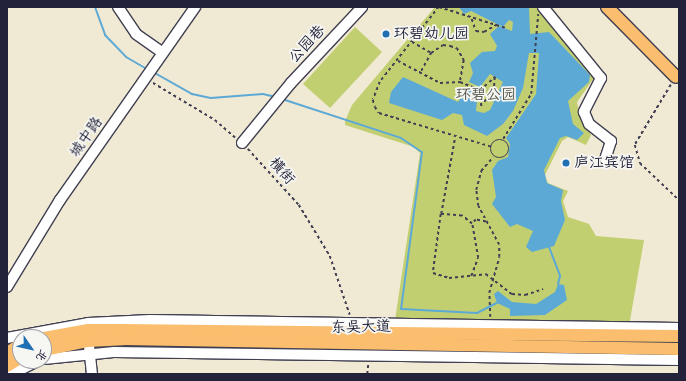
<!DOCTYPE html>
<meta charset="utf-8">
<style>
body{margin:0}
#map{position:relative;width:686px;height:381px;overflow:hidden;background:#f0e9d4;font-family:"Comic Neue","LXGW WenKai TC",sans-serif}
div>[style]{position:absolute}
.green>*{inset:0;background:#c2cf71}
.water>*{inset:0;background:#5da9d6}
.stream>*{height:2px;margin:-1px;padding:0 1px;transform-origin:1px;border-radius:1px;background:#5da9d6}
.path>*{height:1.5px;margin-top:-0.75px;transform-origin:0;background:repeating-linear-gradient(90deg,#414052 0 3px,transparent 0 6px)}
.path>.ring{margin:-0.75px;padding:0;box-sizing:content-box;background:none;border:1.5px solid #414052;border-radius:50%}
.roads{filter:drop-shadow(1px 0 #414052) drop-shadow(-1px 0 #414052) drop-shadow(0 1px #414052) drop-shadow(0 -1px #414052)}
.minor>*{height:10px;margin:-5px;padding:0 5px;transform-origin:5px;border-radius:5px;background:#fff}
.major>*{height:12px;margin:-6px;padding:0 6px;transform-origin:6px;border-radius:6px;background:#fabe6e}
.dots>*{width:11px;height:11px;translate:-50% -50%;box-sizing:border-box;border:2px solid #f6f6f2;border-radius:50%}
span{translate:-50% -50%;white-space:nowrap;text-align:center;line-height:1.15;-webkit-text-stroke:3.5px #f6f6f2;paint-order:stroke}
.poi-label{font-size:15px;color:#22223b}
.left{translate:0 -50%;text-align:left}
.street-label{font-size:15px;color:#22223b}
.park-label{font-size:15px;color:#52564b}
.frame{position:absolute;inset:0;border:8px solid #22223b;pointer-events:none}
.north{position:absolute;left:12px;top:329px;width:40px;height:40px;box-sizing:border-box;background:#f6f6f2;border:1px solid #a1a1a9;border-radius:50%;rotate:124deg;font-size:11px;font-weight:700;line-height:16px;text-align:center;color:#22223b}
.north::after{content:'';display:block;margin:auto;width:14px;height:18px;background:#1f6fb2;clip-path:polygon(50% 0,100% 100%,50% 72%,0 100%)}
</style>
<div id="map">
<div class="green">
<i style="clip-path:polygon(435px 7px,542px 7px,546px 20px,596px 75px,577px 102px,579px 112px,591px 135px,586px 145px,568px 137px,562px 141px,545px 175px,548px 183px,568px 191px,563px 201px,568px 217px,589px 224px,596px 236px,644px 240px,629px 326px,395px 320px,420px 153px,414px 147px,345px 125px,345px 121px,352px 105px)"></i>
<i style="clip-path:polygon(355px 27px,382px 52px,330px 108px,303px 84px)"></i>
</div>
<div class="water">
<i style="clip-path:polygon(459px 7px,529px 7px,530px 34px,549px 32px,590px 75px,589px 82px,568px 101px,573px 124px,584px 133px,577px 140px,566px 136px,560px 138px,544px 170px,547px 183px,563px 190px,561px 201px,565px 220px,554px 246px,532px 252px,526px 247px,533px 231px,517px 224px,510px 227px,492px 204px,496px 197px,492px 170px,498px 161px,508px 157px,510px 144px,506px 138px,536px 94px,539px 53px,529px 53px,523px 88px,513px 111px,503px 124px,487px 136px,464px 125px,462px 115px,453px 113px,442px 120px,389px 103px,391px 92px,403px 77px,458px 102px,469px 87px,478px 91px,476px 111px,484px 113px,490px 110px,503px 82px,490px 74px,480px 87px,469px 82px,473px 73px,470px 63px,482px 52px,495px 51px,497px 46px,490px 34px,499px 26px,512px 31px,513px 22px,509px 20px,503px 27px,471px 11px,464px 14px)"></i>
<i style="clip-path:polygon(558px 284px,564px 285px,567px 300px,545px 315px,510px 316px,510px 309px,497px 303px,494px 294px,498px 291px,512px 302px,536px 304px,555px 292px)"></i>
</div>
<div class="stream">
<i style="left:95px;top:7px;width:30px;rotate:70deg"></i>
<i style="left:105px;top:35px;width:30px;rotate:46deg"></i>
<i style="left:126px;top:57px;width:24px;rotate:30deg"></i>
<i style="left:153px;top:72px;width:45px;rotate:29.4deg"></i>
<i style="left:192px;top:94px;width:19px;rotate:12deg"></i>
<i style="left:211px;top:98px;width:52px;rotate:-4.4deg"></i>
<i style="left:263px;top:94px;width:13px;rotate:13deg"></i>
<i style="left:282px;top:99px;width:125px;rotate:18.1deg"></i>
<i style="left:401px;top:138px;width:25px;rotate:34deg"></i>
<i style="left:422px;top:152px;width:158px;rotate:97.6deg"></i>
<i style="left:401px;top:309px;width:76px;rotate:3deg"></i>
<i style="left:477px;top:313px;width:22px;rotate:-27deg"></i>
<i style="left:549px;top:247px;width:31px;rotate:69deg"></i>
<i style="left:560px;top:276px;width:8px;rotate:104deg"></i>
</div>
<div class="path">
<i style="left:439px;top:7px;width:95px;rotate:128.2deg"></i>
<i style="left:380px;top:82px;width:19px;rotate:111deg"></i>
<i style="left:373px;top:100px;width:7px;rotate:74deg"></i>
<i style="left:375px;top:107px;width:7px;rotate:56deg"></i>
<i style="left:379px;top:113px;width:118px;rotate:16.7deg"></i>
<i style="left:439px;top:7px;width:70px;rotate:17.4deg"></i>
<i style="left:472px;top:19px;width:13px;rotate:72deg"></i>
<i style="left:476px;top:31px;width:8px;rotate:7deg"></i>
<i style="left:484px;top:32px;width:14px;rotate:-30deg"></i>
<i style="left:412px;top:42px;width:22px;rotate:30deg"></i>
<i style="left:398px;top:61px;width:47px;rotate:27.6deg"></i>
<i style="left:440px;top:83px;width:20px;rotate:-3deg"></i>
<i style="left:460px;top:82px;width:22px;rotate:22deg"></i>
<i style="left:421px;top:71px;width:21px;rotate:-61deg"></i>
<i style="left:431px;top:53px;width:14px;rotate:-34deg"></i>
<i style="left:443px;top:45px;width:7px;rotate:8deg"></i>
<i style="left:450px;top:46px;width:7px;rotate:16deg"></i>
<i style="left:457px;top:48px;width:14px;rotate:60deg"></i>
<i style="left:464px;top:60px;width:22px;rotate:100deg"></i>
<i style="left:495px;top:77px;width:14px;rotate:94deg"></i>
<i style="left:494px;top:91px;width:20px;rotate:131deg"></i>
<i style="left:481px;top:106px;width:16px;rotate:-94deg"></i>
<i style="left:480px;top:90px;width:20px;rotate:-41deg"></i>
<i style="left:153px;top:83px;width:72px;rotate:30.8deg"></i>
<i style="left:215px;top:120px;width:28px;rotate:41deg"></i>
<i style="left:671px;top:85px;width:70px;rotate:121deg"></i>
<i style="left:635px;top:145px;width:19px;rotate:74deg"></i>
<i style="left:640px;top:163px;width:54px;rotate:43.5deg"></i>
<i style="left:503px;top:139px;width:53px;rotate:-58.1deg"></i>
<i style="left:531px;top:94px;width:80px;rotate:-85deg"></i>
<i class="ring" style="left:491px;top:140px;width:16.5px;height:16.5px"></i>
<i style="left:248px;top:149px;width:76px;rotate:47.7deg"></i>
<i style="left:299px;top:205px;width:60px;rotate:58.7deg"></i>
<i style="left:330px;top:256px;width:62px;rotate:71.3deg"></i>
<i style="left:441px;top:214px;width:78px;rotate:-79.7deg"></i>
<i style="left:486px;top:222px;width:10px;rotate:-169deg"></i>
<i style="left:476px;top:220px;width:6px;rotate:135deg"></i>
<i style="left:472px;top:224px;width:13px;rotate:-141deg"></i>
<i style="left:462px;top:216px;width:21px;rotate:-175deg"></i>
<i style="left:441px;top:214px;width:60px;rotate:97.7deg"></i>
<i style="left:433px;top:273px;width:17px;rotate:17deg"></i>
<i style="left:449px;top:278px;width:37px;rotate:-6deg"></i>
<i style="left:486px;top:274px;width:33px;rotate:38deg"></i>
<i style="left:512px;top:294px;width:13px;rotate:4deg"></i>
<i style="left:525px;top:295px;width:19px;rotate:-18deg"></i>
<i style="left:471px;top:276px;width:19px;rotate:-69deg"></i>
<i style="left:478px;top:258px;width:34px;rotate:-100deg"></i>
<i style="left:490px;top:317px;width:24px;rotate:-92deg"></i>
<i style="left:489px;top:293px;width:37px;rotate:-74deg"></i>
<i style="left:499px;top:257px;width:12px;rotate:-90deg"></i>
<i style="left:499px;top:245px;width:44px;rotate:-118.3deg"></i>
<i style="left:478px;top:206px;width:16px;rotate:-97deg"></i>
<i style="left:476px;top:190px;width:20px;rotate:-75deg"></i>
<i style="left:481px;top:171px;width:18px;rotate:-49deg"></i>
<i style="left:367px;top:374px;width:10px;rotate:-84deg"></i>
</div>
<div class="roads">
<div class="minor">
<i style="left:118px;top:7px;width:32px;rotate:56deg"></i>
<i style="left:136px;top:34px;width:32px;rotate:35deg"></i>
<i style="left:543px;top:7px;width:92px;rotate:50.8deg"></i>
<i style="left:601px;top:78px;width:38px;rotate:117deg"></i>
<i style="left:584px;top:112px;width:13px;rotate:67deg"></i>
<i style="left:589px;top:124px;width:28px;rotate:38deg"></i>
<i style="left:611px;top:141px;width:19px;rotate:108deg"></i>
<i style="left:242px;top:143px;width:77px;rotate:-50.8deg"></i>
<i style="left:291px;top:83px;width:104px;rotate:-46.9deg"></i>
<i style="left:7px;top:287px;width:102px;rotate:-58.7deg"></i>
<i style="left:60px;top:200px;width:236px;rotate:-55deg"></i>
<i style="left:7px;top:338px;width:82px;rotate:-10.5deg"></i>
<i style="left:88px;top:323px;width:62px;rotate:-2.8deg"></i>
<i style="left:150px;top:320px;width:529px;rotate:0.87deg"></i>
<i style="left:89px;top:346px;width:28px;rotate:84deg"></i>
<i style="left:44px;top:359px;width:70px;rotate:-5.7deg"></i>
<i style="left:114px;top:352px;width:565px;rotate:0.81deg"></i>
<i style="left:12px;top:374px;width:28px;rotate:-27deg"></i>
</div>
<div class="major">
<i style="left:607px;top:7px;width:98px;rotate:45.4deg"></i>
<i style="left:44px;top:338px;width:45px;rotate:-10.3deg"></i>
<i style="left:88px;top:330px;width:34px"></i>
<i style="left:122px;top:330px;width:557px;rotate:0.62deg"></i>
<i style="left:44px;top:350px;width:45px;rotate:-11.6deg"></i>
<i style="left:88px;top:341px;width:35px;rotate:-3deg"></i>
<i style="left:123px;top:339px;width:556px;rotate:1.03deg"></i>
<i style="left:7px;top:353px;width:15px;rotate:-32deg"></i>
<i style="left:7px;top:366px;width:15px;rotate:-32deg"></i>
</div>
</div>
<div class="dots">
<i style="left:386px;top:34px;background:#1f6fb2"></i>
<i style="left:566px;top:163px;background:#1f6fb2"></i>
</div>
<div class="poi-label">
<span class="left" style="left:394px;top:34px">环碧幼儿园</span>
<span class="left" style="left:574px;top:163px">庐江宾馆</span>
</div>
<div class="street-label">
<span style="left:307px;top:44px;rotate:-47deg">公园巷</span>
<span style="left:86px;top:137px;rotate:-55deg">城中路</span>
<span style="left:282px;top:171px;rotate:49deg">横街</span>
<span style="left:361px;top:327px;rotate:-1deg">东吴大道</span>
</div>
<div class="park-label">
<span style="left:486px;top:95px">环碧公园</span>
</div>
<div class="frame"></div>
<div class="north">北</div>
</div>
